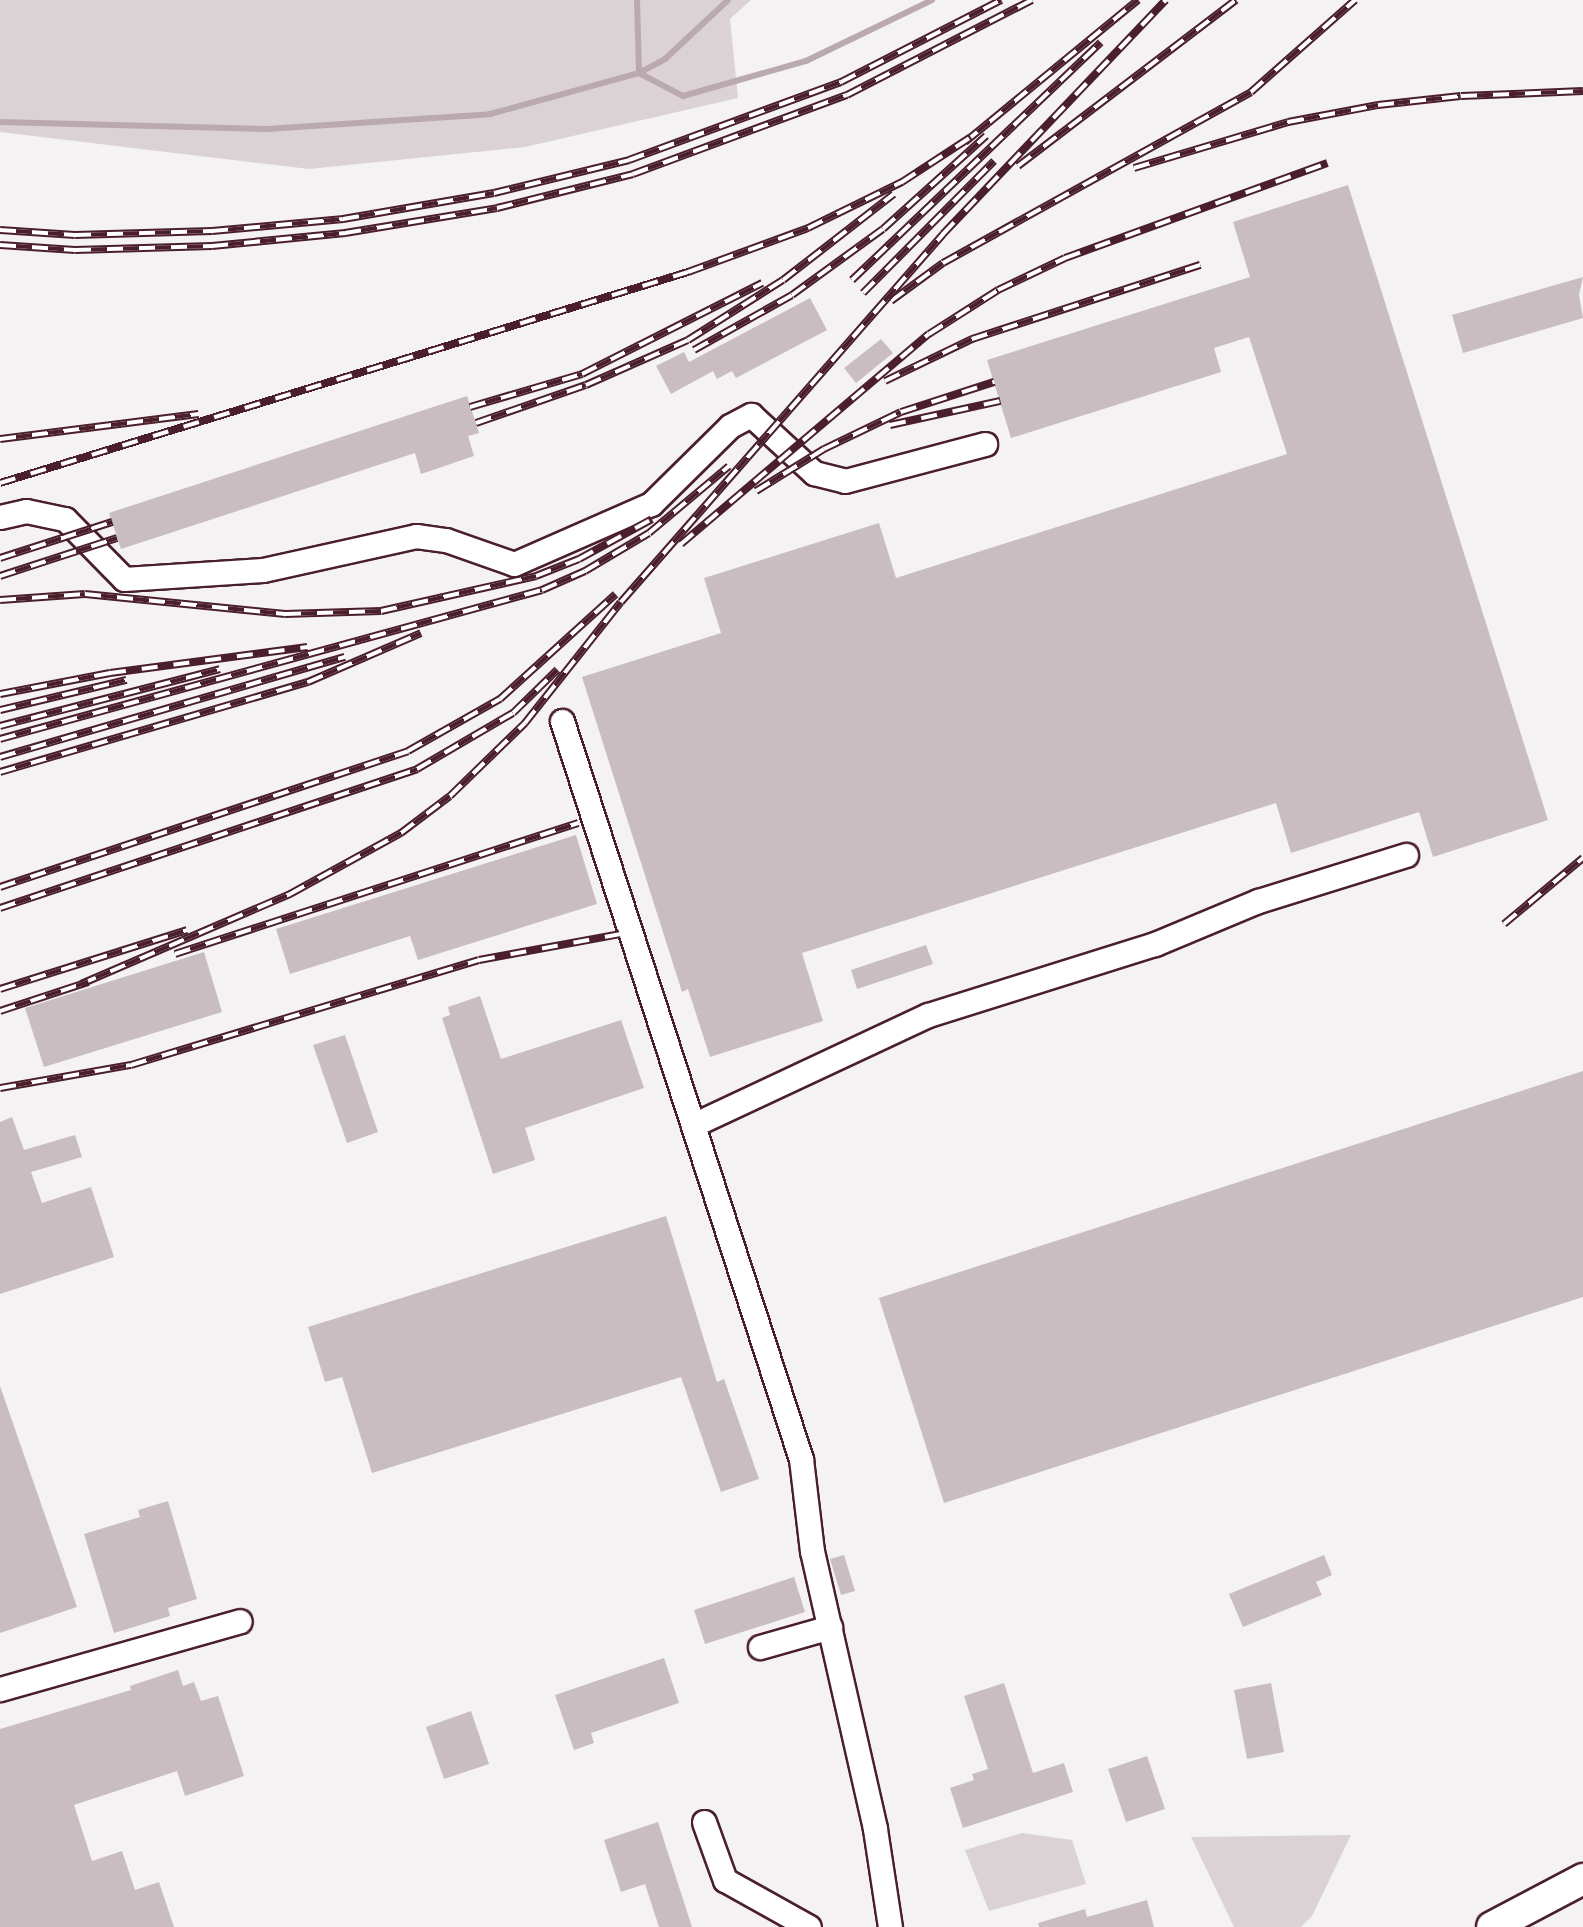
<!DOCTYPE html>
<style>
body{margin:0}
#map{position:relative;width:1583px;height:1927px;overflow:hidden;background:#f4f2f2;font-family:Pangolin,sans-serif}
div>[style]{position:absolute}
.green>*{inset:0;background:#dbd2d5}
.stream>*{height:6px;margin:-3px;padding:0 3px;transform-origin:3px;border-radius:3px;background:#baa9ae}
.building>*{inset:0;background:#cabdc1}
.roads{filter:drop-shadow(2px 0 #4a1f2b) drop-shadow(-2px 0 #4a1f2b) drop-shadow(0 2px #4a1f2b) drop-shadow(0 -2px #4a1f2b)}
.minor>*{height:23px;margin:-11.5px;padding:0 11.5px;transform-origin:11.5px;border-radius:11.5px;background:#fff}
.major>*{height:30px;margin:-15px;padding:0 15px;transform-origin:15px;border-radius:15px;background:#fff}
.rail>*{height:8px;margin-top:-4px;transform-origin:0;background:repeating-linear-gradient(90deg,#fff 0 16px,#4a1f2b 0 32px);box-sizing:border-box;border-block:2px solid #4a1f2b}
span{translate:-50% -50%;white-space:nowrap;text-align:center;line-height:1.15;-webkit-text-stroke:5px #fff;paint-order:stroke}
</style>
<div id="map">
<div class="green">
<i style="clip-path:polygon(0 0,751px 0,730px 19px,738px 98px,525px 147px,309px 169px,0 132px)"></i>
<i style="clip-path:polygon(1022px 1833px,1072px 1840px,1086px 1884px,989px 1911px,965px 1850px)"></i>
<i style="clip-path:polygon(1351px 1835px,1312px 1916px,1301px 1927px,1234px 1927px,1191px 1837px)"></i>
</div>
<div class="stream">
<i style="left:637px;top:0;width:73px;rotate:88.4deg"></i>
<i style="left:639px;top:73px;width:50px;rotate:27.6deg"></i>
<i style="left:683px;top:96px;width:128px;rotate:-15.9deg"></i>
<i style="left:806px;top:61px;width:140px;rotate:-25.8deg"></i>
<i style="left:0;top:122px;width:267px;rotate:1.5deg"></i>
<i style="left:267px;top:129px;width:224px;rotate:-3.8deg"></i>
<i style="left:490px;top:114px;width:155px;rotate:-15.4deg"></i>
<i style="left:639px;top:73px;width:30px;rotate:-28deg"></i>
<i style="left:665px;top:59px;width:86px;rotate:-43.1deg"></i>
</div>
<div class="building">
<i style="clip-path:polygon(1348px 185px,1548px 820px,1433px 857px,1419px 812px,1291px 853px,1276px 803px,802px 953px,823px 1021px,710px 1057px,688px 989px,682px 992px,582px 677px,721px 633px,704px 578px,879px 523px,896px 578px,1287px 454px,1249px 337px,1214px 348px,1221px 372px,1011px 438px,987px 360px,1250px 277px,1233px 222px)"></i>
<i style="clip-path:polygon(1583px 277px,1579px 295px,1583px 318px,1463px 353px,1452px 315px)"></i>
<i style="clip-path:polygon(810px 298px,827px 330px,736px 378px,732px 371px,717px 379px,713px 371px,671px 394px,656px 366px,684px 352px,689px 362px)"></i>
<i style="clip-path:polygon(881px 339px,893px 353px,856px 383px,844px 368px)"></i>
<i style="clip-path:polygon(467px 396px,479px 433px,468px 436px,474px 456px,421px 474px,415px 453px,121px 549px,109px 513px)"></i>
<i style="clip-path:polygon(576px 835px,597px 904px,418px 960px,410px 936px,290px 974px,276px 929px)"></i>
<i style="clip-path:polygon(926px 945px,933px 964px,857px 989px,851px 970px)"></i>
<i style="clip-path:polygon(204px 952px,222px 1012px,44px 1067px,25px 1008px)"></i>
<i style="clip-path:polygon(480px 996px,501px 1059px,621px 1020px,644px 1088px,525px 1128px,535px 1160px,493px 1174px,442px 1018px,450px 1015px,448px 1007px)"></i>
<i style="clip-path:polygon(345px 1035px,378px 1132px,347px 1143px,313px 1045px)"></i>
<i style="clip-path:polygon(1583px 1071px,1583px 1297px,944px 1503px,879px 1298px)"></i>
<i style="clip-path:polygon(12px 1117px,24px 1150px,75px 1135px,82px 1157px,31px 1172px,42px 1203px,91px 1187px,114px 1257px,0 1294px,0 1122px)"></i>
<i style="clip-path:polygon(666px 1216px,717px 1382px,724px 1379px,759px 1479px,721px 1492px,681px 1377px,372px 1473px,342px 1377px,325px 1382px,308px 1327px)"></i>
<i style="clip-path:polygon(0 1386px,77px 1607px,0 1633px)"></i>
<i style="clip-path:polygon(168px 1501px,197px 1599px,168px 1608px,170px 1616px,114px 1633px,84px 1534px,140px 1517px,138px 1510px)"></i>
<i style="clip-path:polygon(844px 1555px,855px 1591px,841px 1595px,830px 1559px)"></i>
<i style="clip-path:polygon(1324px 1555px,1332px 1575px,1316px 1582px,1322px 1595px,1243px 1627px,1229px 1594px)"></i>
<i style="clip-path:polygon(794px 1577px,805px 1612px,705px 1644px,694px 1610px)"></i>
<i style="clip-path:polygon(664px 1658px,679px 1703px,591px 1733px,594px 1743px,574px 1750px,555px 1695px)"></i>
<i style="clip-path:polygon(178px 1670px,183px 1686px,194px 1682px,201px 1701px,218px 1696px,244px 1776px,185px 1796px,177px 1771px,74px 1805px,92px 1861px,122px 1851px,135px 1890px,159px 1882px,174px 1927px,0 1927px,0 1729px,131px 1690px,130px 1686px)"></i>
<i style="clip-path:polygon(1004px 1683px,1033px 1773px,1064px 1763px,1073px 1792px,963px 1828px,950px 1788px,974px 1780px,972px 1774px,988px 1769px,964px 1696px)"></i>
<i style="clip-path:polygon(1271px 1683px,1284px 1752px,1247px 1759px,1234px 1690px)"></i>
<i style="clip-path:polygon(471px 1711px,489px 1764px,444px 1779px,426px 1727px)"></i>
<i style="clip-path:polygon(1147px 1756px,1165px 1809px,1126px 1822px,1108px 1769px)"></i>
<i style="clip-path:polygon(658px 1822px,692px 1927px,659px 1927px,645px 1884px,621px 1892px,604px 1840px)"></i>
<i style="clip-path:polygon(1147px 1900px,1154px 1927px,1039px 1927px,1038px 1923px,1085px 1909px,1087px 1917px)"></i>
</div>
<div class="roads">
<div class="minor">
<i style="left:0;top:517px;width:27px;rotate:-13deg"></i>
<i style="left:26px;top:511px;width:40px;rotate:12deg"></i>
<i style="left:65px;top:519px;width:84px;rotate:45.5deg"></i>
<i style="left:124px;top:579px;width:139px;rotate:-3.7deg"></i>
<i style="left:263px;top:570px;width:157px;rotate:-12.5deg"></i>
<i style="left:416px;top:536px;width:30px;rotate:8deg"></i>
<i style="left:446px;top:540px;width:72px;rotate:19.4deg"></i>
<i style="left:514px;top:564px;width:150px;rotate:-23.7deg"></i>
<i style="left:651px;top:504px;width:111px;rotate:-44.6deg"></i>
<i style="left:730px;top:426px;width:24px;rotate:-28deg"></i>
<i style="left:751px;top:415px;width:86px;rotate:42.6deg"></i>
<i style="left:814px;top:473px;width:32px;rotate:14deg"></i>
<i style="left:845px;top:481px;width:145px;rotate:-14.8deg"></i>
<i style="left:562px;top:721px;width:776px;rotate:72.06deg"></i>
<i style="left:801px;top:1459px;width:93px;rotate:83.2deg"></i>
<i style="left:812px;top:1551px;width:285px;rotate:77.2deg"></i>
<i style="left:875px;top:1829px;width:99px;rotate:81.3deg"></i>
<i style="left:693px;top:1125px;width:259px;rotate:-25.1deg"></i>
<i style="left:928px;top:1015px;width:238px;rotate:-17.4deg"></i>
<i style="left:1155px;top:944px;width:112px;rotate:-22.7deg"></i>
<i style="left:1258px;top:901px;width:155px;rotate:-17.3deg"></i>
<i style="left:760px;top:1647px;width:73px;rotate:-15.9deg"></i>
<i style="left:0;top:1689px;width:249px;rotate:-15.8deg"></i>
<i style="left:704px;top:1822px;width:62px;rotate:70.1deg"></i>
<i style="left:725px;top:1880px;width:96px;rotate:29.2deg"></i>
</div>
<div class="major">
<i style="left:1492px;top:1927px;width:103px;rotate:-27.8deg"></i>
</div>
</div>
<div class="rail">
<i style="left:965px;top:142px;width:224px;rotate:-39.4deg"></i>
<i style="left:1018px;top:166px;width:274px;rotate:-37.3deg"></i>
<i style="left:1134px;top:168px;width:161px;rotate:-16.6deg"></i>
<i style="left:1288px;top:122px;width:92px;rotate:-10.7deg"></i>
<i style="left:1378px;top:105px;width:83px;rotate:-6.2deg"></i>
<i style="left:1461px;top:96px;width:122px;rotate:-2.3deg"></i>
<i style="left:0;top:230px;width:75px;rotate:3.8deg"></i>
<i style="left:75px;top:235px;width:137px;rotate:-1.7deg"></i>
<i style="left:212px;top:231px;width:132px;rotate:-5.2deg"></i>
<i style="left:343px;top:219px;width:153px;rotate:-9.8deg"></i>
<i style="left:494px;top:193px;width:139px;rotate:-13.7deg"></i>
<i style="left:629px;top:160px;width:226px;rotate:-20.2deg"></i>
<i style="left:841px;top:82px;width:180px;rotate:-27.1deg"></i>
<i style="left:0;top:245px;width:75px;rotate:3.8deg"></i>
<i style="left:75px;top:250px;width:137px;rotate:-1.7deg"></i>
<i style="left:212px;top:246px;width:134px;rotate:-5.6deg"></i>
<i style="left:345px;top:233px;width:154px;rotate:-9.3deg"></i>
<i style="left:497px;top:208px;width:140px;rotate:-14deg"></i>
<i style="left:633px;top:174px;width:228px;rotate:-20.3deg"></i>
<i style="left:847px;top:95px;width:208px;rotate:-27.2deg"></i>
<i style="left:852px;top:280px;width:344px;rotate:-43.7deg"></i>
<i style="left:863px;top:293px;width:186px;rotate:-45.2deg"></i>
<i style="left:891px;top:301px;width:64px;rotate:-36.2deg"></i>
<i style="left:943px;top:263px;width:352px;rotate:-29deg"></i>
<i style="left:1251px;top:92px;width:139px;rotate:-41.5deg"></i>
<i style="left:694px;top:350px;width:112px;rotate:-29.3deg"></i>
<i style="left:792px;top:295px;width:112px;rotate:-36deg"></i>
<i style="left:883px;top:229px;width:139px;rotate:-42.1deg"></i>
<i style="left:885px;top:381px;width:97px;rotate:-25.8deg"></i>
<i style="left:972px;top:339px;width:240px;rotate:-18deg"></i>
<i style="left:470px;top:407px;width:117px;rotate:-16.4deg"></i>
<i style="left:582px;top:374px;width:202px;rotate:-26.8deg"></i>
<i style="left:476px;top:423px;width:116px;rotate:-19.1deg"></i>
<i style="left:586px;top:385px;width:111px;rotate:-23.8deg"></i>
<i style="left:688px;top:340px;width:112px;rotate:-32.3deg"></i>
<i style="left:783px;top:280px;width:140px;rotate:-37.8deg"></i>
<i style="left:890px;top:425px;width:113px;rotate:-12.3deg"></i>
<i style="left:0;top:439px;width:200px;rotate:-7.2deg"></i>
<i style="left:0;top:483px;width:720px;rotate:-17.05deg"></i>
<i style="left:688px;top:272px;width:128px;rotate:-20.1deg"></i>
<i style="left:808px;top:228px;width:105px;rotate:-26.1deg"></i>
<i style="left:902px;top:182px;width:82px;rotate:-33.1deg"></i>
<i style="left:756px;top:491px;width:80px;rotate:-31.7deg"></i>
<i style="left:824px;top:449px;width:85px;rotate:-25.7deg"></i>
<i style="left:901px;top:412px;width:98px;rotate:-17.9deg"></i>
<i style="left:681px;top:544px;width:325px;rotate:-40.3deg"></i>
<i style="left:929px;top:334px;width:82px;rotate:-32.5deg"></i>
<i style="left:998px;top:290px;width:74px;rotate:-25.5deg"></i>
<i style="left:1065px;top:258px;width:279px;rotate:-19.9deg"></i>
<i style="left:0;top:558px;width:118px;rotate:-17.8deg"></i>
<i style="left:0;top:576px;width:123px;rotate:-18deg"></i>
<i style="left:0;top:600px;width:85px;rotate:-4deg"></i>
<i style="left:85px;top:594px;width:201px;rotate:5.7deg"></i>
<i style="left:285px;top:614px;width:96px;rotate:-1.8deg"></i>
<i style="left:381px;top:611px;width:159px;rotate:-12.7deg"></i>
<i style="left:536px;top:576px;width:46px;rotate:-21.6deg"></i>
<i style="left:579px;top:559px;width:83px;rotate:-28.7deg"></i>
<i style="left:0;top:694px;width:112px;rotate:-10.8deg"></i>
<i style="left:110px;top:673px;width:199px;rotate:-7.5deg"></i>
<i style="left:0;top:710px;width:130px;rotate:-13.4deg"></i>
<i style="left:0;top:726px;width:227px;rotate:-14.5deg"></i>
<i style="left:0;top:739px;width:562px;rotate:-15.37deg"></i>
<i style="left:542px;top:590px;width:47px;rotate:-23.8deg"></i>
<i style="left:585px;top:571px;width:74px;rotate:-30.7deg"></i>
<i style="left:649px;top:533px;width:104px;rotate:-39.9deg"></i>
<i style="left:0;top:757px;width:359px;rotate:-16.2deg"></i>
<i style="left:0;top:772px;width:321px;rotate:-16.3deg"></i>
<i style="left:308px;top:682px;width:123px;rotate:-23.4deg"></i>
<i style="left:0;top:887px;width:430px;rotate:-18.4deg"></i>
<i style="left:408px;top:751px;width:106px;rotate:-29.5deg"></i>
<i style="left:500px;top:699px;width:156px;rotate:-42.2deg"></i>
<i style="left:0;top:908px;width:440px;rotate:-18.4deg"></i>
<i style="left:417px;top:769px;width:111px;rotate:-30.3deg"></i>
<i style="left:513px;top:713px;width:62px;rotate:-44.3deg"></i>
<i style="left:1504px;top:924px;width:103px;rotate:-39.9deg"></i>
<i style="left:175px;top:954px;width:424px;rotate:-18deg"></i>
<i style="left:81px;top:984px;width:228px;rotate:-23.3deg"></i>
<i style="left:290px;top:894px;width:127px;rotate:-28.8deg"></i>
<i style="left:401px;top:833px;width:61px;rotate:-37.1deg"></i>
<i style="left:450px;top:796px;width:105px;rotate:-44.2deg"></i>
<i style="left:525px;top:723px;width:154px;rotate:-51.6deg"></i>
<i style="left:621px;top:602px;width:489px;rotate:-48.8deg"></i>
<i style="left:943px;top:234px;width:323px;rotate:-46.4deg"></i>
<i style="left:0;top:989px;width:196px;rotate:-17.5deg"></i>
<i style="left:0;top:1011px;width:93px;rotate:-18.2deg"></i>
<i style="left:0;top:1088px;width:133px;rotate:-10deg"></i>
<i style="left:131px;top:1065px;width:363px;rotate:-16.8deg"></i>
<i style="left:479px;top:960px;width:143px;rotate:-10.4deg"></i>
</div>
</div>
